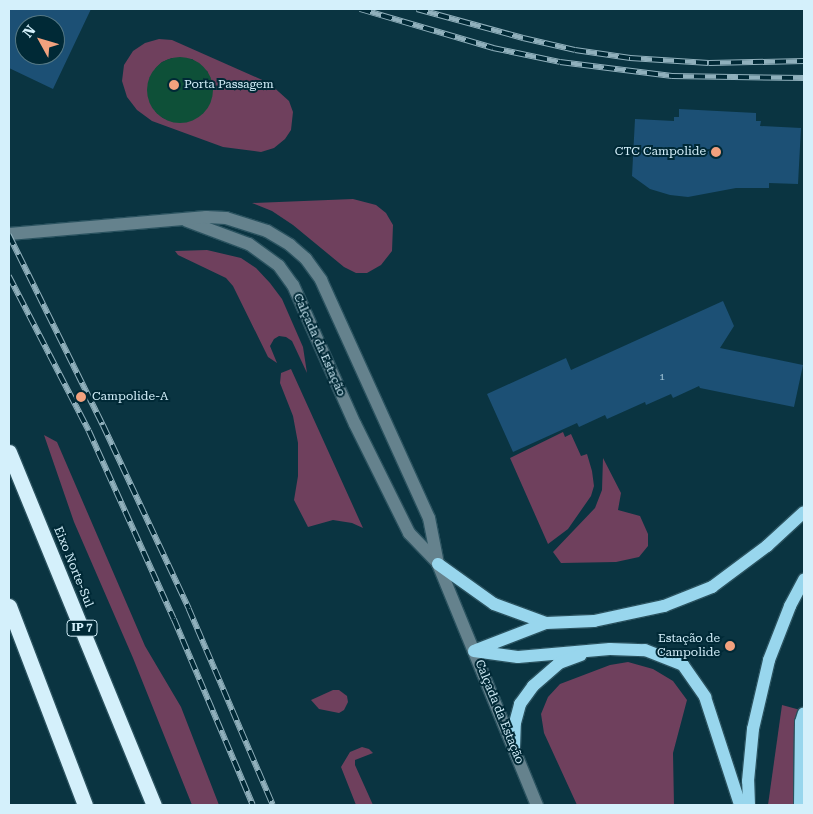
<!DOCTYPE html>
<meta charset="utf-8">
<style>
body{margin:0}
#map{position:relative;width:813px;height:814px;overflow:hidden;background:#0a3441;font-family:"Roboto Serif",serif}
div>[style]{position:absolute}
.green>*{inset:0;background:#6f405d}
.water>*{inset:0;background:#0e5038}
.round{border-radius:50%}
.building>*{inset:0;background:#1c5075}
.roads{filter:drop-shadow(1px 0 #2a525f) drop-shadow(-1px 0 #2a525f) drop-shadow(0 1px #2a525f) drop-shadow(0 -1px #2a525f)}
.minor>*{height:12px;margin:-6px;padding:0 6px;transform-origin:6px;border-radius:6px;background:#65828d}
.major>*{height:12px;margin:-6px;padding:0 6px;transform-origin:6px;border-radius:6px;background:#98d6ed}
.highway>*{height:15px;margin:-7.5px;padding:0 7.5px;transform-origin:7.5px;border-radius:7.5px;background:#d4f0fb}
.rail>*{height:5.5px;margin-top:-2.75px;transform-origin:0;background:repeating-linear-gradient(90deg,#002936 0 11px,#90b0bc 0 22px);box-sizing:border-box;border-block:1px solid #90b0bc}
.dots>*{width:14px;height:14px;translate:-50% -50%;box-sizing:border-box;border:2px solid #002936;border-radius:50%}
span{translate:-50% -50%;white-space:nowrap;text-align:center;line-height:1.15;-webkit-text-stroke:4px #002936;paint-order:stroke}
.number-label{font-size:10px;color:#a6c8da}
.number-label span{-webkit-text-stroke-width:0}
.shield-label span{padding:1px 4px;background:#002936;border:1px solid;border-radius:4px;-webkit-text-stroke-width:0}
.shield-label{font-size:11px;color:#d4f0fb;font-weight:700}
.poi-label{font-size:12px;color:#d4f0fb}
.left{translate:0 -50%;text-align:left}
.right{translate:-100% -50%;text-align:right}
.street-label{font-size:12px;color:#d4f0fb}
.frame{position:absolute;inset:0;border:10px solid #d4f0fb;pointer-events:none}
.north{position:absolute;left:15px;top:15px;width:50px;height:50px;box-sizing:border-box;background:#002936;border:1px solid #557985;border-radius:50%;rotate:309deg;font-size:14px;font-weight:700;line-height:20px;text-align:center;color:#d4f0fb}
.north::after{content:'';display:block;margin:auto;width:18px;height:22px;background:#f2a17e;clip-path:polygon(50% 0,100% 100%,50% 72%,0 100%)}
</style>
<div id="map">
<div class="green">
<i style="clip-path:polygon(evenodd,159px 39px,172px 40px,269px 83px,289px 101px,293px 112px,291px 130px,285px 139px,274px 148px,261px 152px,223px 147px,152px 121px,137px 110px,127px 97px,122px 81px,124px 65px,133px 51px,145px 43px,159px 39px,172px 58px,192px 59px,208px 72px,174px 122px,163px 118px,155px 111px,155px 69px,162px 62px,172px 58px)"></i>
<i style="clip-path:polygon(353px 199px,376px 205px,386px 213px,393px 225px,392px 251px,381px 265px,367px 273px,356px 273px,344px 267px,293px 225px,272px 211px,252px 203px)"></i>
<i style="clip-path:polygon(207px 250px,241px 258px,256px 268px,270px 283px,282px 299px,303px 347px,307px 373px,292px 341px,286px 337px,279px 336px,274px 339px,270px 346px,277px 363px,268px 357px,233px 286px,226px 278px,178px 255px,175px 251px)"></i>
<i style="clip-path:polygon(291px 369px,363px 528px,352px 523px,333px 520px,308px 527px,294px 500px,298px 476px,298px 443px,293px 416px,280px 383px,281px 373px)"></i>
<i style="clip-path:polygon(563px 432px,565px 437px,571px 434px,581px 456px,587px 454px,592px 471px,594px 486px,591px 496px,568px 529px,548px 544px,510px 458px)"></i>
<i style="clip-path:polygon(44px 435px,57px 442px,145px 646px,181px 707px,219px 805px,192px 805px,133px 658px,74px 522px)"></i>
<i style="clip-path:polygon(603px 458px,621px 493px,618px 510px,640px 516px,648px 534px,648px 546px,639px 557px,616px 562px,561px 563px,553px 552px,595px 508px,602px 490px)"></i>
<i style="clip-path:polygon(628px 662px,653px 669px,673px 681px,687px 700px,673px 753px,674px 805px,577px 805px,544px 733px,541px 714px,548px 697px,560px 684px,610px 665px)"></i>
<i style="clip-path:polygon(333px 690px,339px 690px,347px 696px,348px 702px,344px 710px,339px 713px,319px 709px,311px 700px)"></i>
<i style="clip-path:polygon(782px 705px,804px 711px,804px 805px,768px 805px)"></i>
<i style="clip-path:polygon(362px 747px,369px 749px,373px 753px,355px 760px,355px 765px,373px 805px,356px 805px,341px 767px,350px 752px)"></i>
</div>
<div class="water">
<i class="round" style="left:147px;top:57px;width:66px;height:66px"></i>
</div>
<div class="building">
<i style="clip-path:polygon(evenodd,9px 9px,91px 9px,53px 89px,9px 68px,9px 9px,25px 25px,55px 25px,55px 55px,25px 55px,25px 25px)"></i>
<i style="clip-path:polygon(679px 109px,756px 113px,756px 121px,761px 121px,760px 126px,801px 128px,798px 184px,769px 183px,769px 188px,736px 188px,688px 197px,670px 195px,650px 189px,632px 176px,635px 119px,674px 121px,674px 117px,679px 117px)"></i>
<i style="clip-path:polygon(723px 301px,734px 326px,720px 348px,803px 365px,794px 407px,700px 388px,699px 386px,673px 398px,671px 394px,646px 405px,645px 402px,607px 419px,605px 415px,579px 427px,577px 423px,513px 452px,487px 394px,566px 358px,571px 370px)"></i>
</div>
<div class="roads">
<div class="minor">
<i style="left:187px;top:221px;width:66px;rotate:20.4deg"></i>
<i style="left:249px;top:244px;width:37px;rotate:36deg"></i>
<i style="left:279px;top:266px;width:24px;rotate:54deg"></i>
<i style="left:293px;top:285px;width:152px;rotate:66deg"></i>
<i style="left:355px;top:424px;width:122px;rotate:63.6deg"></i>
<i style="left:409px;top:533px;width:42px;rotate:46deg"></i>
<i style="left:9px;top:234px;width:198px;rotate:-4.9deg"></i>
<i style="left:206px;top:217px;width:20px;rotate:3deg"></i>
<i style="left:226px;top:218px;width:43px;rotate:17.6deg"></i>
<i style="left:267px;top:231px;width:27px;rotate:31deg"></i>
<i style="left:290px;top:245px;width:21px;rotate:41deg"></i>
<i style="left:306px;top:259px;width:26px;rotate:54deg"></i>
<i style="left:321px;top:280px;width:261px;rotate:65.6deg"></i>
<i style="left:429px;top:518px;width:47px;rotate:78.9deg"></i>
<i style="left:438px;top:564px;width:261px;rotate:67.7deg"></i>
</div>
<div class="major">
<i style="left:438px;top:564px;width:69px;rotate:35.5deg"></i>
<i style="left:494px;top:604px;width:55px;rotate:20.1deg"></i>
<i style="left:546px;top:623px;width:48px;rotate:-2.4deg"></i>
<i style="left:594px;top:621px;width:72px;rotate:-12.1deg"></i>
<i style="left:664px;top:606px;width:52px;rotate:-21.6deg"></i>
<i style="left:712px;top:587px;width:69px;rotate:-36.7deg"></i>
<i style="left:767px;top:546px;width:50px;rotate:-42.6deg"></i>
<i style="left:476px;top:650px;width:75px;rotate:-21.1deg"></i>
<i style="left:474px;top:651px;width:44px;rotate:7.8deg"></i>
<i style="left:518px;top:657px;width:92px;rotate:-5deg"></i>
<i style="left:610px;top:649px;width:35px;rotate:2deg"></i>
<i style="left:645px;top:650px;width:41px;rotate:21.5deg"></i>
<i style="left:683px;top:665px;width:39px;rotate:55deg"></i>
<i style="left:705px;top:697px;width:114px;rotate:72deg"></i>
<i style="left:514px;top:748px;width:25px;rotate:-88deg"></i>
<i style="left:515px;top:723px;width:20px;rotate:-75deg"></i>
<i style="left:520px;top:704px;width:22px;rotate:-54deg"></i>
<i style="left:533px;top:686px;width:35px;rotate:-41deg"></i>
<i style="left:559px;top:663px;width:23px;rotate:-20deg"></i>
<i style="left:749px;top:805px;width:24px;rotate:-92deg"></i>
<i style="left:748px;top:781px;width:52px;rotate:-84.5deg"></i>
<i style="left:753px;top:729px;width:71px;rotate:-76.9deg"></i>
<i style="left:769px;top:660px;width:58px;rotate:-68.7deg"></i>
<i style="left:790px;top:606px;width:30px;rotate:-62deg"></i>
<i style="left:800px;top:805px;width:83px;rotate:-89.3deg"></i>
<i style="left:801px;top:722px;width:9px;rotate:-72deg"></i>
</div>
<div class="highway">
<i style="left:9px;top:452px;width:382px;rotate:67.7deg"></i>
<i style="left:9px;top:606px;width:213px;rotate:69.1deg"></i>
</div>
</div>
<div class="rail">
<i style="left:360px;top:9px;width:139px;rotate:16.3deg"></i>
<i style="left:493px;top:48px;width:68px;rotate:11.8deg"></i>
<i style="left:560px;top:62px;width:113px;rotate:7.1deg"></i>
<i style="left:672px;top:76px;width:132px;rotate:0.9deg"></i>
<i style="left:417px;top:9px;width:110px;rotate:15.3deg"></i>
<i style="left:523px;top:38px;width:53px;rotate:13deg"></i>
<i style="left:575px;top:50px;width:56px;rotate:8.3deg"></i>
<i style="left:630px;top:58px;width:79px;rotate:3.6deg"></i>
<i style="left:709px;top:63px;width:95px;rotate:-1.2deg"></i>
<i style="left:9px;top:235px;width:212px;rotate:63.7deg"></i>
<i style="left:103px;top:425px;width:203px;rotate:64.9deg"></i>
<i style="left:189px;top:609px;width:213px;rotate:66.8deg"></i>
<i style="left:9px;top:276px;width:174px;rotate:62.7deg"></i>
<i style="left:89px;top:431px;width:206px;rotate:65.7deg"></i>
<i style="left:174px;top:619px;width:202px;rotate:67deg"></i>
</div>
<div class="dots">
<i style="left:174px;top:85px;background:#f2a17e"></i>
<i style="left:716px;top:152px;background:#f2a17e"></i>
<i style="left:81px;top:397px;background:#f2a17e"></i>
<i style="left:730px;top:646px;background:#f2a17e"></i>
</div>
<div class="number-label">
<span style="left:662px;top:377px">1</span>
</div>
<div class="shield-label">
<span style="left:82px;top:628px">IP 7</span>
</div>
<div class="poi-label">
<span class="left" style="left:184px;top:85px">Porta Passagem</span>
<span class="right" style="left:706px;top:152px">CTC Campolide</span>
<span class="left" style="left:92px;top:397px">Campolide-A</span>
<span class="right" style="left:720px;top:646px">Estação de<br>Campolide</span>
</div>
<div class="street-label">
<span style="left:319px;top:345px;rotate:66deg">Calçada da Estação</span>
<span style="left:73px;top:567px;rotate:68deg">Eixo Norte-Sul</span>
<span style="left:499px;top:712px;rotate:68deg">Calçada da Estação</span>
</div>
<div class="frame"></div>
<div class="north">N</div>
</div>
